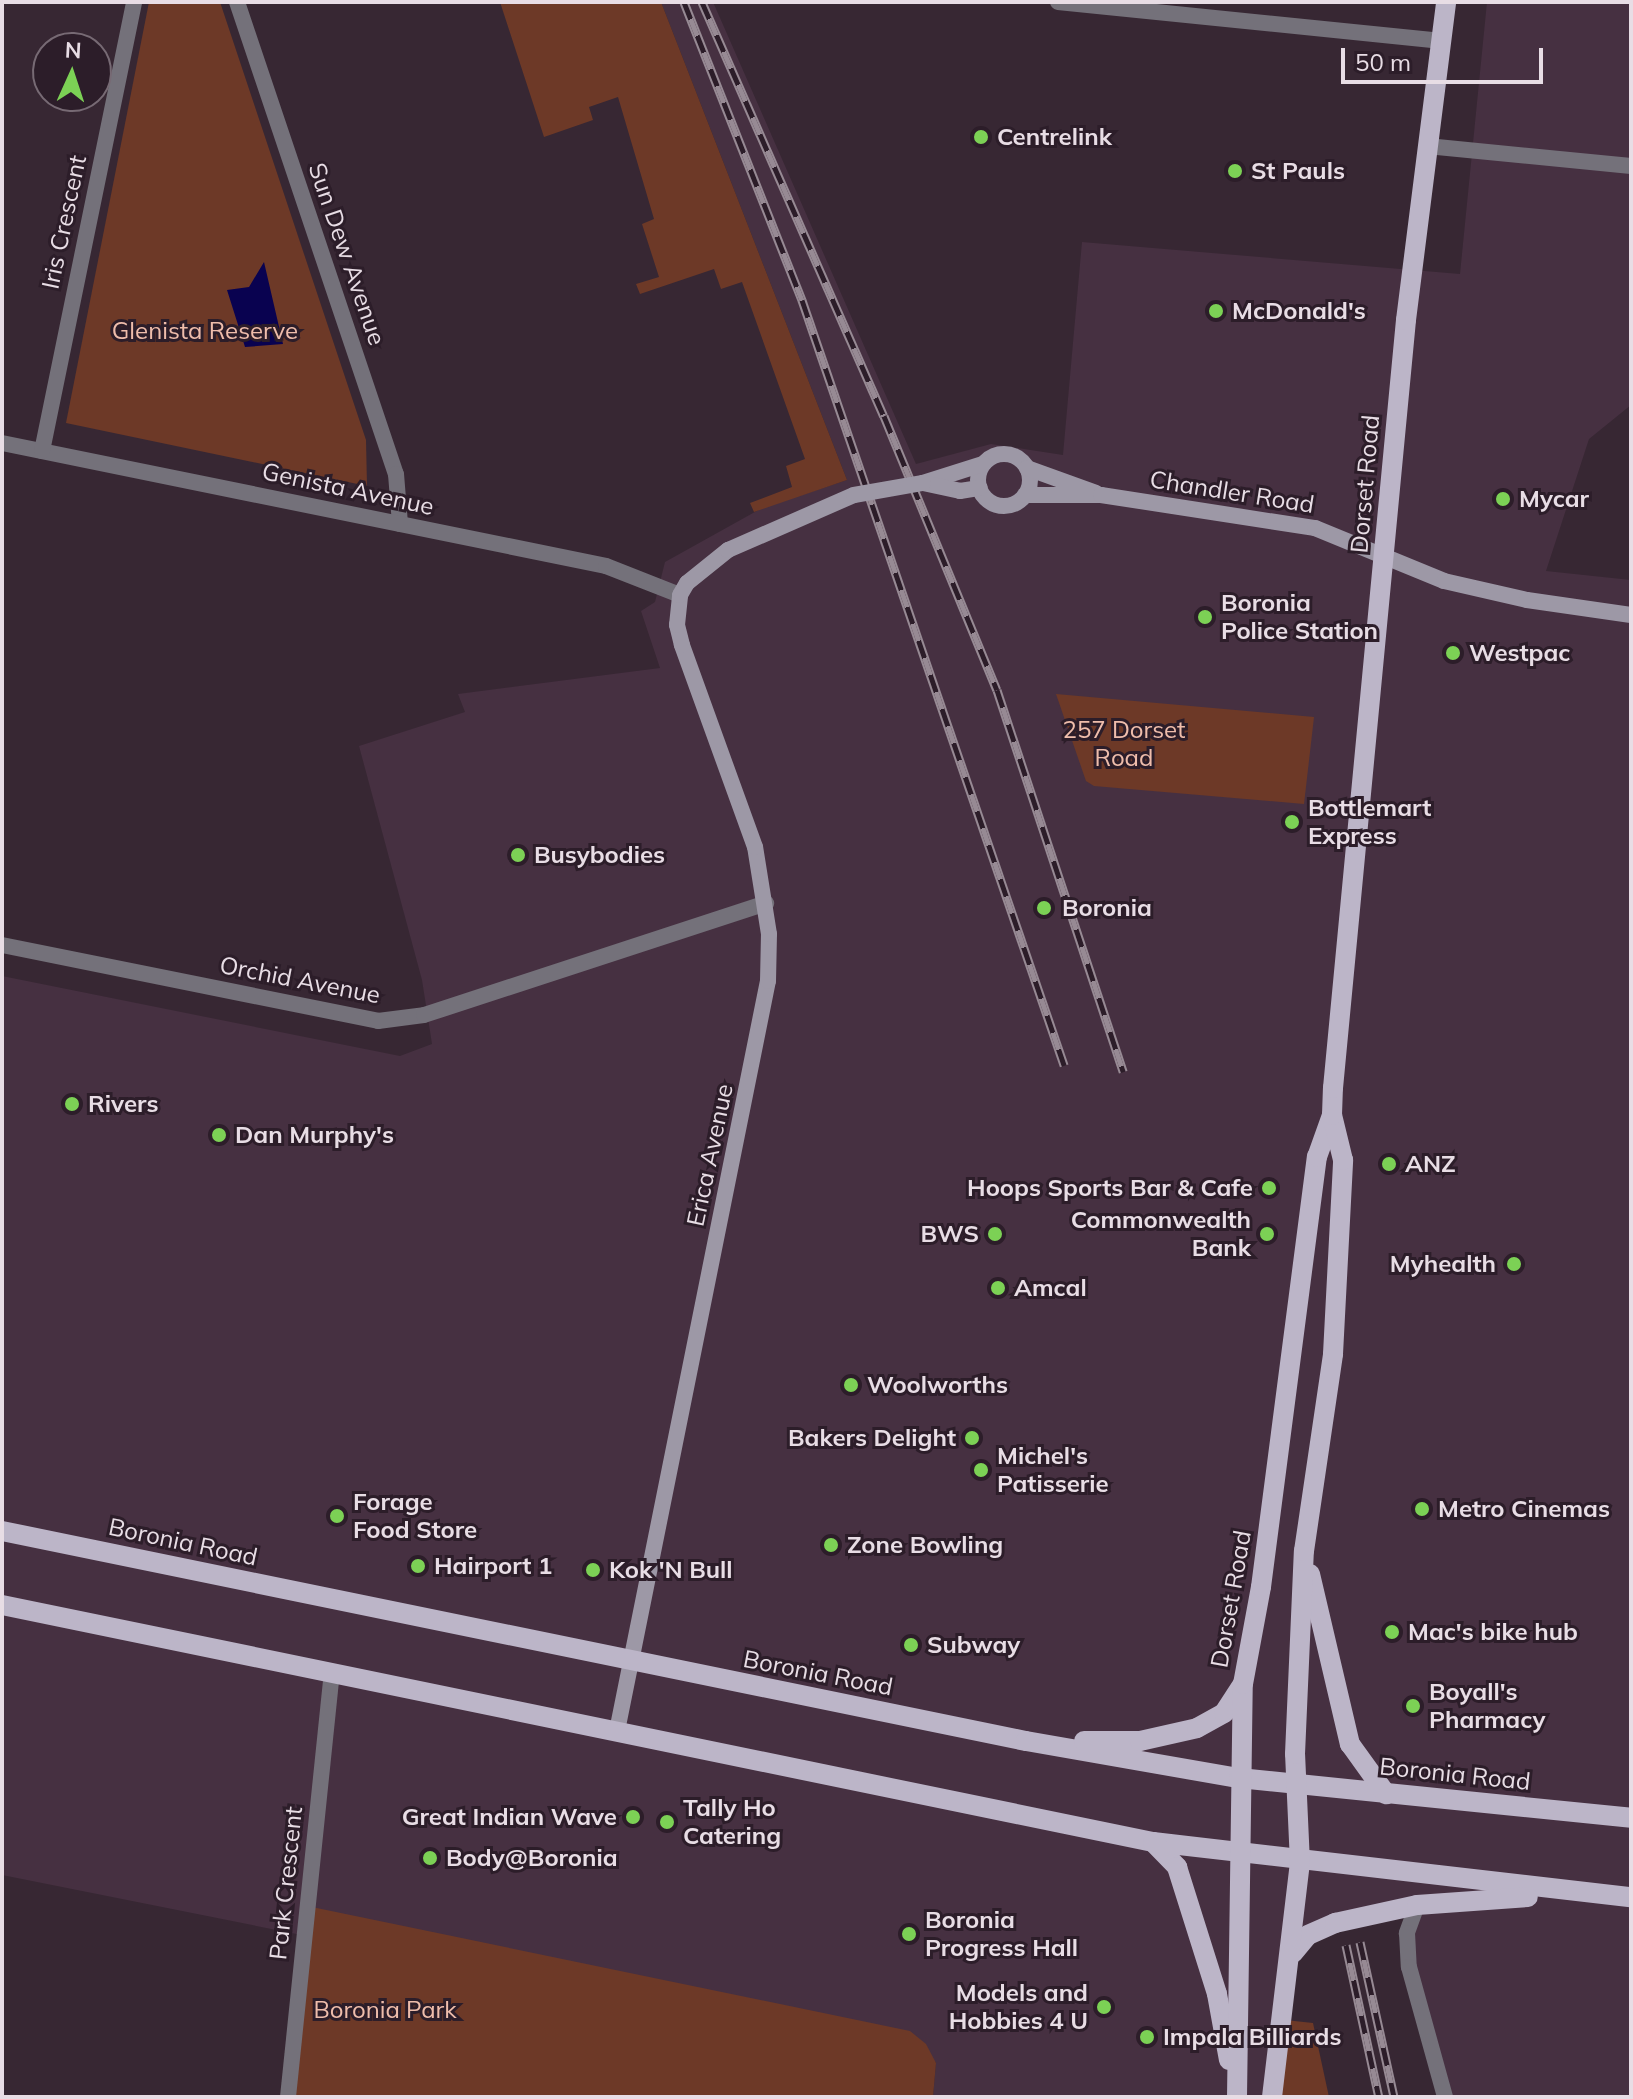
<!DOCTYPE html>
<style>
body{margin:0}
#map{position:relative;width:1633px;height:2099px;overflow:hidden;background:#372733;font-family:Mulish,sans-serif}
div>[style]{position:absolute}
.built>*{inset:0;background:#463041}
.green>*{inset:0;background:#6d3927}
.water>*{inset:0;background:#090250}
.street>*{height:16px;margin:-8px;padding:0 8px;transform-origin:8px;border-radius:8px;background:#74717a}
.secondary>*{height:16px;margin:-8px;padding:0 8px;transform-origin:8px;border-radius:8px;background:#9d98a6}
.secondary>.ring{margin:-8px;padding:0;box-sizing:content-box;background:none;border:16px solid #9d98a6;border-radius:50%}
.primary>*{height:20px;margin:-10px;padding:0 10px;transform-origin:10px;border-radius:10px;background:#bcb5c8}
.rail>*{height:9px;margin-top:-4.5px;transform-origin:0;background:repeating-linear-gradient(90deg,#2c1d29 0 18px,#978a94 0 36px);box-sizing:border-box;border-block:2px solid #978a94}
.secondary-bridge>*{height:16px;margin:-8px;padding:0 8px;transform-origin:8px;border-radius:8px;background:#9d98a6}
.dots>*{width:22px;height:22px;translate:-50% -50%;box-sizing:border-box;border:4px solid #2c1d29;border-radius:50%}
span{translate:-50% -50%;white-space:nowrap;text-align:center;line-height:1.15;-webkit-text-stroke:6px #2c1d29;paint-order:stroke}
.poi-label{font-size:24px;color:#e8dde5;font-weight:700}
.left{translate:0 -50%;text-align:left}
.right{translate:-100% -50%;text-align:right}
.street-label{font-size:24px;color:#e8dde5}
.park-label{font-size:24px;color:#efbdab}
.frame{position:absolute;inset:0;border:4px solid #e8dde5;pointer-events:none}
.north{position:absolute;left:32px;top:32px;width:80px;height:80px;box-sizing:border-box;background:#2c1d29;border:2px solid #776a74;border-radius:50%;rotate:3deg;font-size:22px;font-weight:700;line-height:32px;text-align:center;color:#e8dde5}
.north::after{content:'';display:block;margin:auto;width:28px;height:36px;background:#7cd155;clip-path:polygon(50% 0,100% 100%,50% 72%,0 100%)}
.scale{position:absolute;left:1341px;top:48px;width:202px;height:36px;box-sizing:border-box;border:4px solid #e8dde5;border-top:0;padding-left:10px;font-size:24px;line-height:28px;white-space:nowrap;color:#e8dde5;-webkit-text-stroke:6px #2c1d29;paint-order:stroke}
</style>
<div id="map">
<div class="built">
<i style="clip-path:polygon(661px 2px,713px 2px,916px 464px,991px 444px,1063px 455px,1082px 242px,1460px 274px,1487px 2px,1631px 2px,1631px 405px,1589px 439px,1546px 571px,1631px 580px,1631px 2097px,1445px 2097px,1411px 1977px,1413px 1912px,1300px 1942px,1272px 2097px,933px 2097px,936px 2062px,2px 1875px,2px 976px,400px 1056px,432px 1044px,422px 980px,359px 746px,465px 712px,458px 694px,660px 668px,641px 611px,655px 602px,665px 562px,762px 508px,847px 480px)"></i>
</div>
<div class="green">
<i style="clip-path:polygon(149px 2px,220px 2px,366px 440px,367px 486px,66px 423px)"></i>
<i style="clip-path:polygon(500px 2px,661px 2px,847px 480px,754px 512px,750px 503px,792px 487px,786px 466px,805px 459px,742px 282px,721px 289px,714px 269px,640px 294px,636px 284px,659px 277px,642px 224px,654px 219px,618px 97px,589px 107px,593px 120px,544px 137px)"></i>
<i style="clip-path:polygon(1056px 694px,1314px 717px,1304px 804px,1094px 786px,1086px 781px)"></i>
<i style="clip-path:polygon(307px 1906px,910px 2031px,926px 2044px,936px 2063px,933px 2097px,288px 2097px)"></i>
<i style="clip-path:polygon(1285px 2020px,1313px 2023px,1329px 2097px,1272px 2097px)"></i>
</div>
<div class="water">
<i style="clip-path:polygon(264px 262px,283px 344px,245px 347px,227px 290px,249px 287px)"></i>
</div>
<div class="street">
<i style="left:237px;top:2px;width:498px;rotate:71.4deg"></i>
<i style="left:396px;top:474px;width:50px;rotate:85.4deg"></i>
<i style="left:1058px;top:2px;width:386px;rotate:5.8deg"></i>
<i style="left:1427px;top:146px;width:205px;rotate:5.6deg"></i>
<i style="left:2px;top:443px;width:616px;rotate:11.51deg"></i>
<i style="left:606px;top:566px;width:79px;rotate:21.4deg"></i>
<i style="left:42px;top:451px;width:458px;rotate:-78.4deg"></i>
<i style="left:2px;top:945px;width:384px;rotate:11.4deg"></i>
<i style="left:378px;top:1021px;width:46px;rotate:-7.4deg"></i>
<i style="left:424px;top:1015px;width:360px;rotate:-18.1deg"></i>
<i style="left:1417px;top:1905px;width:30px;rotate:110deg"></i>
<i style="left:1407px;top:1933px;width:34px;rotate:87deg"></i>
<i style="left:1409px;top:1967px;width:135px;rotate:74.5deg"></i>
<i style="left:288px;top:2097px;width:425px;rotate:-84.1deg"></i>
</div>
<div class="secondary">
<i class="ring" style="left:978px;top:454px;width:36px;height:36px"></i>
<i style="left:1027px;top:468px;width:73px;rotate:19.9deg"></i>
<i style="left:923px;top:483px;width:63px;rotate:-17.6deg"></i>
<i style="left:923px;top:483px;width:38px;rotate:12deg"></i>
<i style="left:960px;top:491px;width:20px;rotate:-9deg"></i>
<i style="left:1025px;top:495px;width:76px"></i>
<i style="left:1101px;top:495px;width:217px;rotate:8.8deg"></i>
<i style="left:1315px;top:528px;width:139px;rotate:22.3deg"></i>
<i style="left:1444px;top:581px;width:85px;rotate:12.9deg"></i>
<i style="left:1527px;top:600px;width:105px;rotate:8.2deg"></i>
<i style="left:617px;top:1731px;width:765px;rotate:-78.62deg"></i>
<i style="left:768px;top:981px;width:47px;rotate:-88.8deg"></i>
<i style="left:769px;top:934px;width:88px;rotate:-99.1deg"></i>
<i style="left:755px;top:847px;width:215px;rotate:-109.9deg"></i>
<i style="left:682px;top:645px;width:21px;rotate:-104deg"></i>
<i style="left:677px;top:625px;width:30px;rotate:-84deg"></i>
<i style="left:680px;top:595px;width:14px;rotate:-60deg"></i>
<i style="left:687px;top:583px;width:53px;rotate:-38.8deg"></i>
<i style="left:728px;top:550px;width:137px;rotate:-23.6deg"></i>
</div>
<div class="primary">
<i style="left:2px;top:1531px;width:1045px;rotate:11.59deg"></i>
<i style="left:1026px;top:1741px;width:216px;rotate:9.9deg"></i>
<i style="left:1239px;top:1778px;width:394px;rotate:5.8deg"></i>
<i style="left:1310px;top:1574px;width:175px;rotate:76.8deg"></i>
<i style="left:1350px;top:1744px;width:62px;rotate:54.2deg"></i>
<i style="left:2px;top:1605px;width:1175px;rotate:11.64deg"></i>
<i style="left:1153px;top:1842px;width:481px;rotate:6.6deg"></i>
<i style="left:1084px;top:1741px;width:56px"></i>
<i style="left:1140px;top:1741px;width:58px;rotate:-12.8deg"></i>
<i style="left:1197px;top:1728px;width:31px;rotate:-29deg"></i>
<i style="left:1224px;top:1713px;width:31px;rotate:-57deg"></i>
<i style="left:1153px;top:1842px;width:35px;rotate:46deg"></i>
<i style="left:1177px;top:1867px;width:133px;rotate:72.5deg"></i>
<i style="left:1217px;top:1994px;width:67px;rotate:79.7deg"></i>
<i style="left:1293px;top:1953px;width:23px;rotate:-50deg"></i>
<i style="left:1308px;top:1935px;width:30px;rotate:-24deg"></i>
<i style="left:1335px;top:1923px;width:84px;rotate:-12.4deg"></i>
<i style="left:1417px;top:1905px;width:111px;rotate:-4.1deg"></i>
<i style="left:1237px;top:2097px;width:413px;rotate:-89.2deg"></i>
<i style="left:1243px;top:1684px;width:99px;rotate:-79.5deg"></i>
<i style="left:1261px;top:1587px;width:434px;rotate:-82.6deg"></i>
<i style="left:1317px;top:1157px;width:45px;rotate:-70.3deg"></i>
<i style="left:1272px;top:2097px;width:236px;rotate:-83.2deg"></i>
<i style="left:1300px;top:1863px;width:109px;rotate:-92.6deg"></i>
<i style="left:1295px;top:1754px;width:203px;rotate:-87.5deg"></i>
<i style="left:1304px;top:1551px;width:199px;rotate:-81.6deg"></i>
<i style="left:1333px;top:1354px;width:194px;rotate:-87deg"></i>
<i style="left:1343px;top:1160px;width:46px;rotate:-103.7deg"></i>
<i style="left:1332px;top:1115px;width:27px;rotate:-88deg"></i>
<i style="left:1333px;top:1088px;width:771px;rotate:-84.57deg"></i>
<i style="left:1406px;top:320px;width:321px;rotate:-82.8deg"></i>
</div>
<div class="rail">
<i style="left:684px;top:2px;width:321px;rotate:68.4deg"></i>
<i style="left:802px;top:300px;width:809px;rotate:71.09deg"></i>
<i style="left:702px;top:2px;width:452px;rotate:66.3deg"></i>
<i style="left:884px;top:416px;width:296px;rotate:67.6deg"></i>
<i style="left:997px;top:690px;width:402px;rotate:71.7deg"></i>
<i style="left:1360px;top:1942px;width:159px;rotate:77.6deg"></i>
<i style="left:1346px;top:1945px;width:156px;rotate:77.8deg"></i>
</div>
<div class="secondary-bridge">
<i style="left:854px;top:495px;width:70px;rotate:-9.9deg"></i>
</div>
<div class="dots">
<i style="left:981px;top:137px;background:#7cd155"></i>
<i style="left:1235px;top:171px;background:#7cd155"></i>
<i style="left:1216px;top:311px;background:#7cd155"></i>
<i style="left:1503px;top:499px;background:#7cd155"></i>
<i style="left:1205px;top:617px;background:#7cd155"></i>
<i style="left:1453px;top:653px;background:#7cd155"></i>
<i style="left:1292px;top:822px;background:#7cd155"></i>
<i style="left:518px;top:855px;background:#7cd155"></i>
<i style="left:1044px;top:908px;background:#7cd155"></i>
<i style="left:72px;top:1104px;background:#7cd155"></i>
<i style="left:219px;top:1135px;background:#7cd155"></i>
<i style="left:1389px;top:1164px;background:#7cd155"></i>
<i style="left:1269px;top:1188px;background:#7cd155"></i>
<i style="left:995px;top:1234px;background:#7cd155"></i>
<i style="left:1267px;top:1234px;background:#7cd155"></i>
<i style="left:1514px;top:1264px;background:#7cd155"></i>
<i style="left:998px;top:1288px;background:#7cd155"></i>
<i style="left:851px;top:1385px;background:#7cd155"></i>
<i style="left:972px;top:1438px;background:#7cd155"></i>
<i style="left:981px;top:1470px;background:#7cd155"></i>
<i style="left:1422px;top:1509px;background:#7cd155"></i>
<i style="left:337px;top:1516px;background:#7cd155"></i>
<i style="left:831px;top:1545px;background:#7cd155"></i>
<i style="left:418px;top:1566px;background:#7cd155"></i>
<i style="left:593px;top:1570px;background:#7cd155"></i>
<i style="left:1392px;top:1632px;background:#7cd155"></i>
<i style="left:911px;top:1645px;background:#7cd155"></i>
<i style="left:1413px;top:1706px;background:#7cd155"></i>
<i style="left:633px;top:1817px;background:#7cd155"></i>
<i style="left:667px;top:1822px;background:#7cd155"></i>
<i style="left:430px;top:1858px;background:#7cd155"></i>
<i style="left:909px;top:1934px;background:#7cd155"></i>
<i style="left:1104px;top:2007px;background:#7cd155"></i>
<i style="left:1147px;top:2037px;background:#7cd155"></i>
</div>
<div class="poi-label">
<span class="left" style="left:997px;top:137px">Centrelink</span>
<span class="left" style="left:1251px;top:171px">St Pauls</span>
<span class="left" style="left:1232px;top:311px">McDonald's</span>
<span class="left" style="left:1519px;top:499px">Mycar</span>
<span class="left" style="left:1221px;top:617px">Boronia<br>Police Station</span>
<span class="left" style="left:1469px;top:653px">Westpac</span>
<span class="left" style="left:1308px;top:822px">Bottlemart<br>Express</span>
<span class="left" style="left:534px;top:855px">Busybodies</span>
<span class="left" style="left:1062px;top:908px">Boronia</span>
<span class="left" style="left:88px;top:1104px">Rivers</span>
<span class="left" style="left:235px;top:1135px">Dan Murphy's</span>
<span class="left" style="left:1405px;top:1164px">ANZ</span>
<span class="right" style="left:1253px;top:1188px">Hoops Sports Bar &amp; Cafe</span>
<span class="right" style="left:1251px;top:1234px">Commonwealth<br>Bank</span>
<span class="right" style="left:979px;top:1234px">BWS</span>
<span class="right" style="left:1496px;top:1264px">Myhealth</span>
<span class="left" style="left:1014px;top:1288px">Amcal</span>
<span class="left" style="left:867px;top:1385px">Woolworths</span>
<span class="right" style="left:956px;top:1438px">Bakers Delight</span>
<span class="left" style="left:997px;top:1470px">Michel's<br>Patisserie</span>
<span class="left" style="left:353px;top:1516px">Forage<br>Food Store</span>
<span class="left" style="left:1438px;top:1509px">Metro Cinemas</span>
<span class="left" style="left:847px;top:1545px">Zone Bowling</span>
<span class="left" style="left:434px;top:1566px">Hairport 1</span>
<span class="left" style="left:609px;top:1570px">Kok 'N Bull</span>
<span class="left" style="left:1408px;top:1632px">Mac's bike hub</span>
<span class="left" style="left:927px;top:1645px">Subway</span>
<span class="left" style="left:1429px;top:1706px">Boyall's<br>Pharmacy</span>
<span class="left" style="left:683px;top:1822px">Tally Ho<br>Catering</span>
<span class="right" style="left:617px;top:1817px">Great Indian Wave</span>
<span class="left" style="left:446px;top:1858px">Body@Boronia</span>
<span class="left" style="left:925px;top:1934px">Boronia<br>Progress Hall</span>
<span class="right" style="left:1088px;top:2007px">Models and<br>Hobbies 4 U</span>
<span class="left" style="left:1163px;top:2037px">Impala Billiards</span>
</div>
<div class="street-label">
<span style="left:64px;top:222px;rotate:-78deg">Iris Crescent</span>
<span style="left:347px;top:254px;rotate:71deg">Sun Dew Avenue</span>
<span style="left:1365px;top:484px;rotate:-85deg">Dorset Road</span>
<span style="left:348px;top:489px;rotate:12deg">Genista Avenue</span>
<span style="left:1232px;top:492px;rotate:9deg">Chandler Road</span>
<span style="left:300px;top:980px;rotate:11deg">Orchid Avenue</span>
<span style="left:710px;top:1155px;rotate:-78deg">Erica Avenue</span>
<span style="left:183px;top:1542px;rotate:12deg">Boronia Road</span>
<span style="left:1231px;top:1599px;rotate:-80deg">Dorset Road</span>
<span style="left:818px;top:1673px;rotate:11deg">Boronia Road</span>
<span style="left:1455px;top:1774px;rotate:6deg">Boronia Road</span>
<span style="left:286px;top:1883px;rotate:-84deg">Park Crescent</span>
</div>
<div class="park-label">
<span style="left:205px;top:331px">Glenista Reserve</span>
<span style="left:1124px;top:744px">257 Dorset<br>Road</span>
<span style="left:385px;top:2010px">Boronia Park</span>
</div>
<div class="frame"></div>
<div class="north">N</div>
<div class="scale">50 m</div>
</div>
